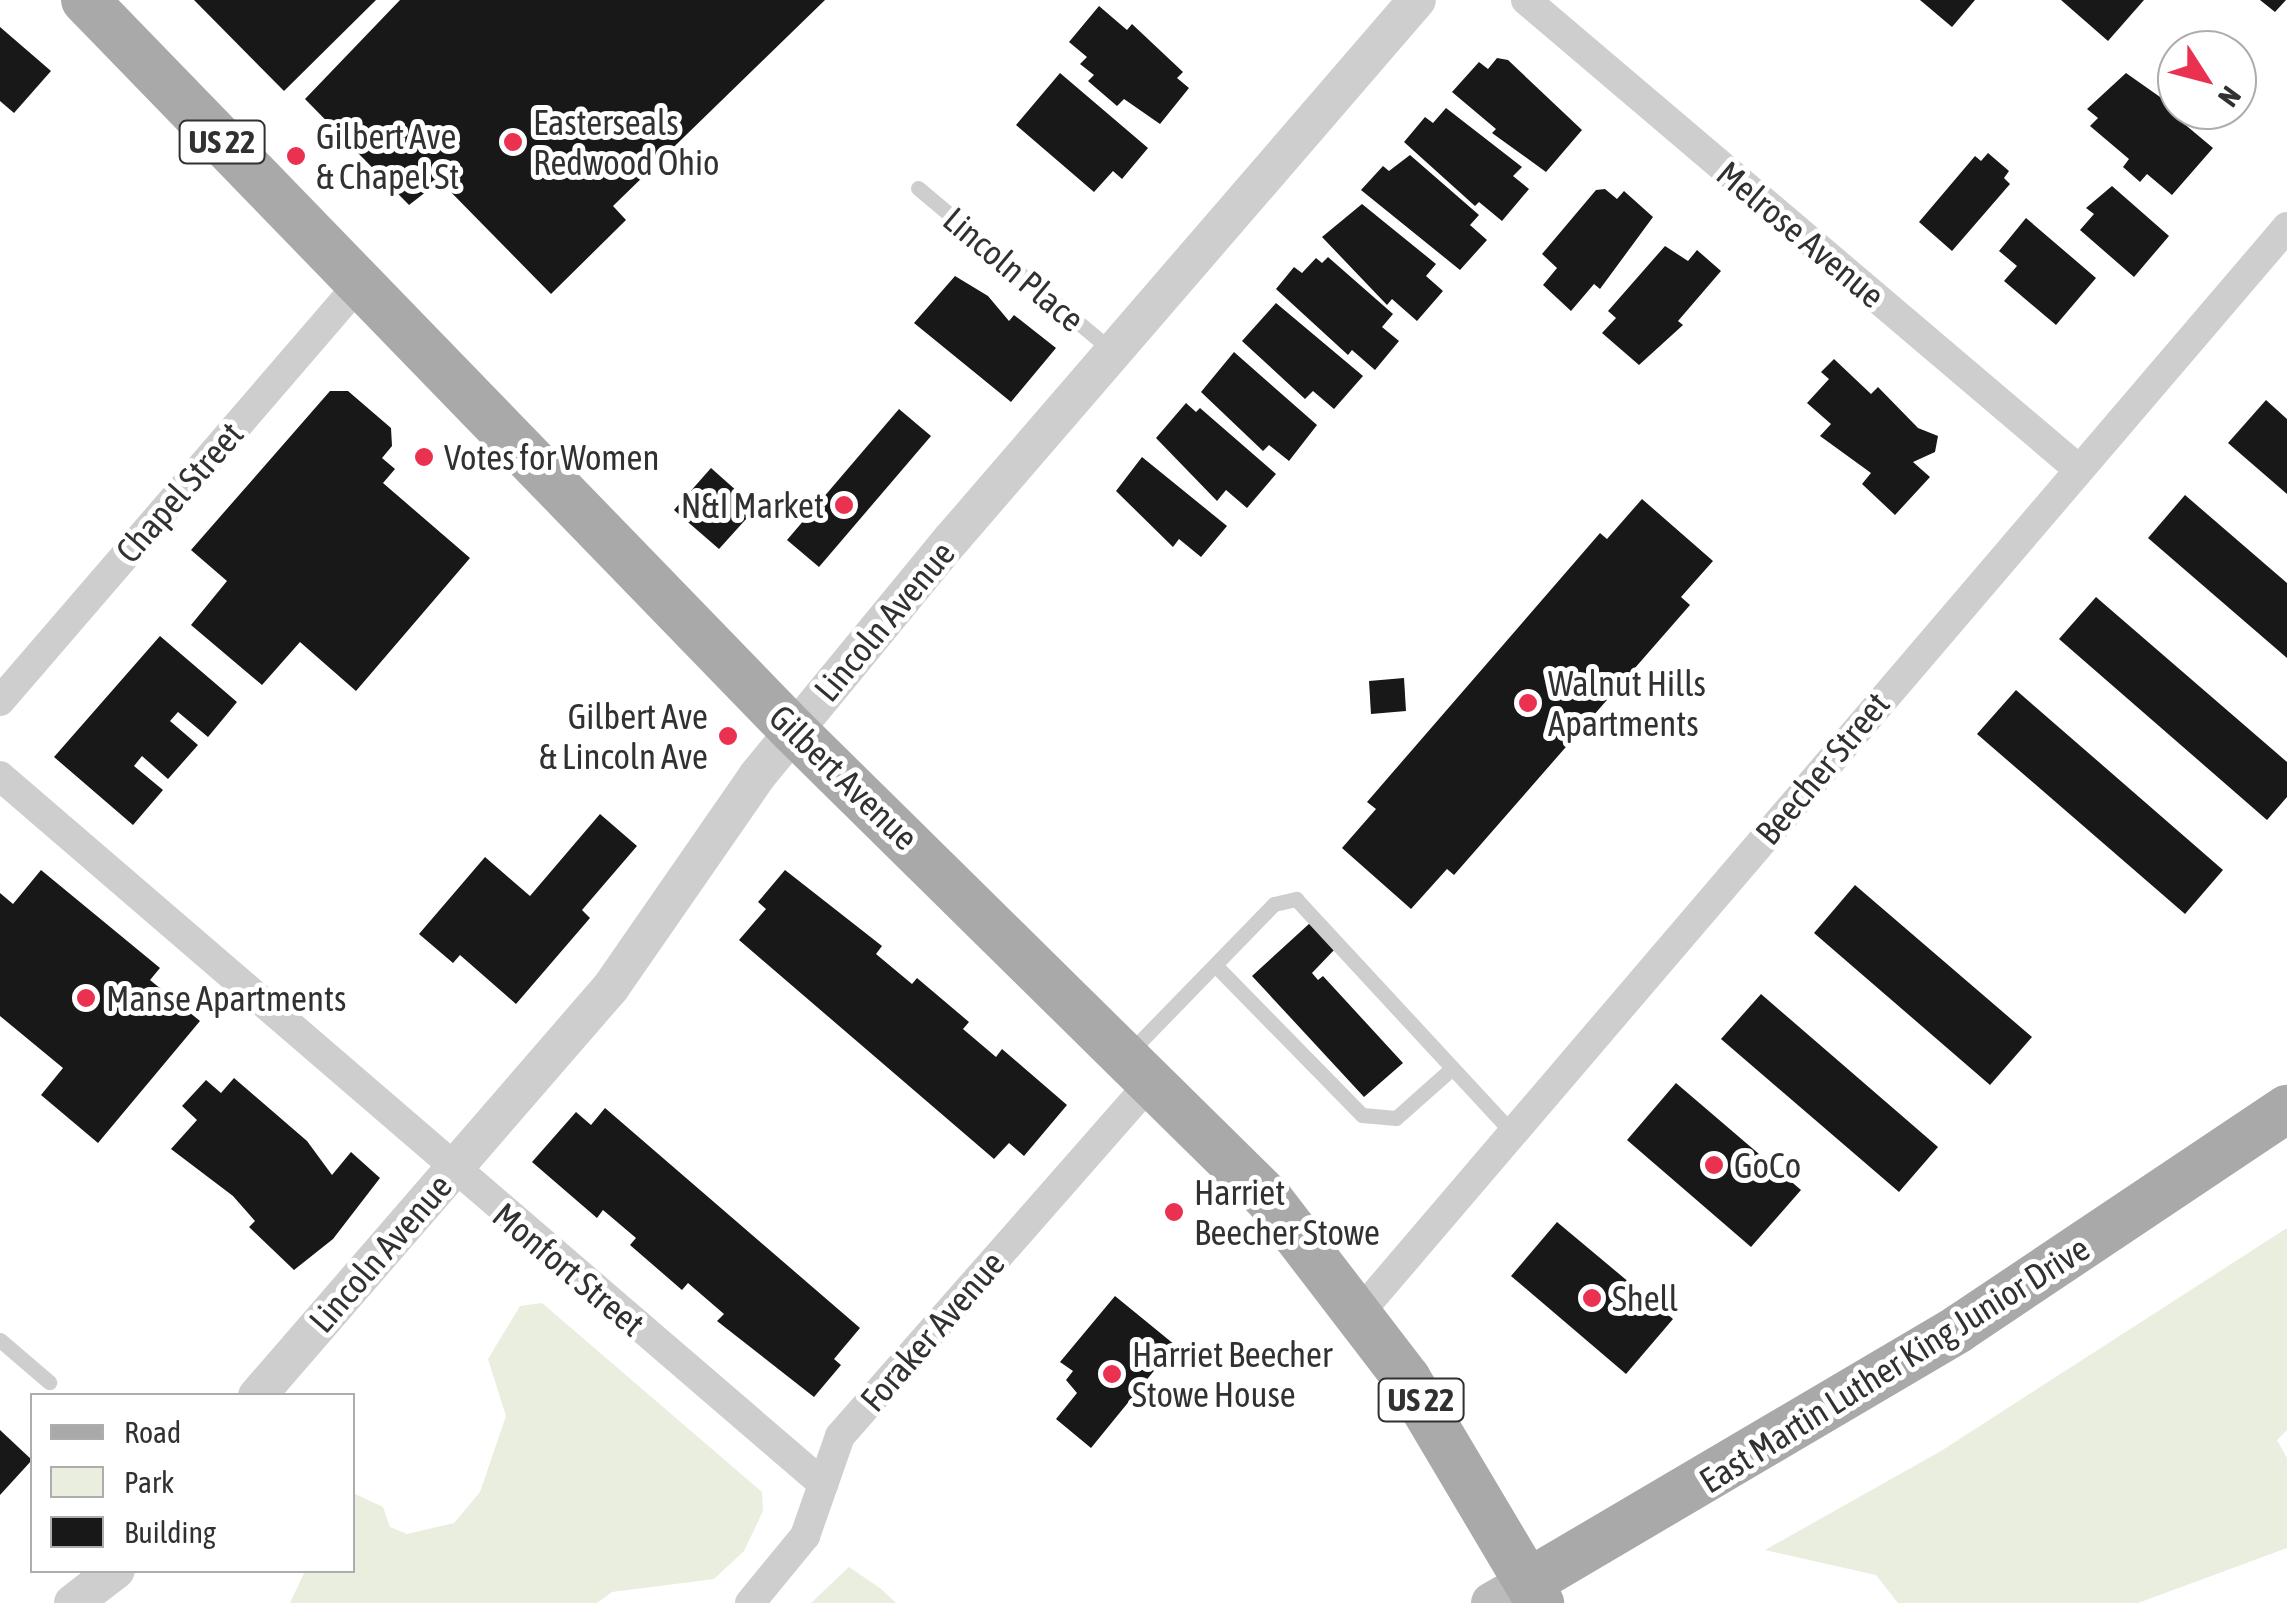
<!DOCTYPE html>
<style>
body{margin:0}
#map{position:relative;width:2287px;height:1603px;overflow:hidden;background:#fff;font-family:"Asap Condensed",sans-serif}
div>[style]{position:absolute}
.green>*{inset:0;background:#e9eedf}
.building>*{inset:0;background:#181818}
.service>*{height:15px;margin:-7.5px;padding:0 7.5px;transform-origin:7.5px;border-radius:7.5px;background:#cecece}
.minor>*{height:30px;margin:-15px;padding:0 15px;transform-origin:15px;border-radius:15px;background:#cecece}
.tertiary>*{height:38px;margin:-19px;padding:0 19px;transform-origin:19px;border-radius:19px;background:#cecece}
.secondary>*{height:42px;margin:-21px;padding:0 21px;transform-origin:21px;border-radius:21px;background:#bbb}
.primary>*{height:48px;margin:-24px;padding:0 24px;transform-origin:24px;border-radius:24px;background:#a9a9a9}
.dots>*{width:28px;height:28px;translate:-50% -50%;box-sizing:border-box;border:5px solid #fff;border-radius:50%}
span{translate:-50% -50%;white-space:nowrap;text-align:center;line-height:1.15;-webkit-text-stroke:10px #fff;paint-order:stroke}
.shield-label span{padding:2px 8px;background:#fff;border:2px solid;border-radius:8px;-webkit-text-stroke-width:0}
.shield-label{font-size:32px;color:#313131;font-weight:700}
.poi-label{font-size:35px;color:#313131}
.left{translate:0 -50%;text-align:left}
.right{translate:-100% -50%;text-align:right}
.street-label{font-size:35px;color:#313131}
.legend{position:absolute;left:30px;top:1393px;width:325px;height:180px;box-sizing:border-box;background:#fff;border:2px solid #adadad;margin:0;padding:12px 18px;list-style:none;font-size:30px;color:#313131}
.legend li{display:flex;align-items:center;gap:20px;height:50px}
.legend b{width:50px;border:2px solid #adadad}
.north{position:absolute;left:2157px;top:30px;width:100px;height:100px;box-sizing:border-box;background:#fff;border:2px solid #adadad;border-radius:50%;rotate:126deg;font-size:28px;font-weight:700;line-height:40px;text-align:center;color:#313131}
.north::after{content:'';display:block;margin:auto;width:35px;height:45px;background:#ea3150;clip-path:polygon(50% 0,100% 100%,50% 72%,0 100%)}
</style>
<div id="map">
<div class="green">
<i style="clip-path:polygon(2287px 1228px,2287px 1430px,2277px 1440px,2287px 1458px,2287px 1548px,2138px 1603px,1898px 1603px,1876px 1575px,1765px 1550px,1941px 1451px)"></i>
<i style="clip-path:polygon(542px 1303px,762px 1492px,763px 1511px,744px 1551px,714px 1579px,612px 1592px,597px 1603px,290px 1603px,305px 1571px,352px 1570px,353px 1493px,383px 1507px,390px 1527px,407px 1534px,454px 1523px,480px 1492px,506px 1416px,488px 1359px,520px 1306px)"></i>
<i style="clip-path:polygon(849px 1567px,880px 1588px,896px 1603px,811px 1603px)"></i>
</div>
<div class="building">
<i style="clip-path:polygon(194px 0,376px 0,284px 91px)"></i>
<i style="clip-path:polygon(400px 0,825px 0,613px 206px,626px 220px,551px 294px,440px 181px,409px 205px,305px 99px)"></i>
<i style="clip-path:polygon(1920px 0,1975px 0,1952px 27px)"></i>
<i style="clip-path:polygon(2061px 0,2144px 0,2108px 41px)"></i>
<i style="clip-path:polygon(2260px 0,2286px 0,2275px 12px)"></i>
<i style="clip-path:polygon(1099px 6px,1127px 30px,1132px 24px,1183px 72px,1177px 78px,1189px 88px,1160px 124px,1124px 99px,1117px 106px,1088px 81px,1094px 75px,1080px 64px,1087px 57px,1069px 42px)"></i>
<i style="clip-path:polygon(0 27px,51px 71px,14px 113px,0 101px)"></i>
<i style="clip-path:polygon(1497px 58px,1508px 60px,1582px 130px,1546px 172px,1492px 133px,1496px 129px,1452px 92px,1479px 62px,1488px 69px)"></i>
<i style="clip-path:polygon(1060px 73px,1148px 148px,1122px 179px,1113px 171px,1094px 192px,1016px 125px)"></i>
<i style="clip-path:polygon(2126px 73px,2187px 116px,2182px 122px,2213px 148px,2172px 195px,2147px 174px,2140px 182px,2123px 167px,2129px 159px,2090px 126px,2098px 118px,2087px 109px)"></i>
<i style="clip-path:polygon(1446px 108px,1522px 167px,1513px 176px,1529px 189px,1502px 221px,1479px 202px,1475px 206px,1404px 142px,1425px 117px,1433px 123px)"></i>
<i style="clip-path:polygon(1988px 153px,2009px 171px,2004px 178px,2010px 184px,1952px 251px,1919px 222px,1975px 156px,1981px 161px)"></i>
<i style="clip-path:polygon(1410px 155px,1479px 215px,1470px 225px,1487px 240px,1460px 270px,1361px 190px,1383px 166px,1389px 171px)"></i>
<i style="clip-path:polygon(2112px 186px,2169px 236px,2134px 277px,2080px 230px,2094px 214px,2086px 208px)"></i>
<i style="clip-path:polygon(1605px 189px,1617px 199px,1624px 191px,1653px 217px,1600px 289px,1594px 284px,1571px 311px,1543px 285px,1557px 268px,1542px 254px,1596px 190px)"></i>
<i style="clip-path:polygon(1362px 204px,1436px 264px,1426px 276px,1443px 291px,1417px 321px,1392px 299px,1387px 305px,1322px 237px)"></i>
<i style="clip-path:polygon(2026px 218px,2096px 278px,2056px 325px,2004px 281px,2017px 266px,1999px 251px)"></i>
<i style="clip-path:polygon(1665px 246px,1688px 261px,1697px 250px,1721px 271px,1678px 321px,1683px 325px,1639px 365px,1602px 333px,1616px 318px,1608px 311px)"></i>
<i style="clip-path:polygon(1328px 257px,1393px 314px,1382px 327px,1399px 341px,1375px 370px,1352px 350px,1348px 355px,1276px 289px,1294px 267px,1302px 273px,1316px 258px,1322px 263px)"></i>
<i style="clip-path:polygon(955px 276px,988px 296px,1009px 321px,1014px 315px,1056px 348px,1011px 402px,914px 323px)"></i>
<i style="clip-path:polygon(1276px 303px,1363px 376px,1334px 409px,1313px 391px,1305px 399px,1242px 341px)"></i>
<i style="clip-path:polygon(1234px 352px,1317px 425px,1289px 461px,1269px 445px,1263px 451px,1201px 392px)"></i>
<i style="clip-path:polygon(1834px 359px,1871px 394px,1878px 387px,1918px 428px,1938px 436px,1935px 452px,1913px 462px,1930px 477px,1895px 515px,1862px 484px,1871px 473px,1820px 436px,1831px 424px,1807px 403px,1829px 379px,1821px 372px)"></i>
<i style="clip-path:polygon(330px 391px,348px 391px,391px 428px,392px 446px,382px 458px,395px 469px,383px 483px,470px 558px,356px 691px,300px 642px,262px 685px,191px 625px,227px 581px,191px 550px)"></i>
<i style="clip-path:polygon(2266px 400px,2287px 419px,2287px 494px,2228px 443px)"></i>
<i style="clip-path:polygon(1186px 403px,1196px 412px,1200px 408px,1276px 474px,1247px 508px,1226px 490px,1217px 501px,1156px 438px)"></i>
<i style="clip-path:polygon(899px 409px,931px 436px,819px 567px,787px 540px)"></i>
<i style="clip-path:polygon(1142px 457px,1227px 526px,1201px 557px,1179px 539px,1173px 547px,1116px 491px)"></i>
<i style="clip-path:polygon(711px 468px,756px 508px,719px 549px,674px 510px)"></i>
<i style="clip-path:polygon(2185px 495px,2287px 583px,2287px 658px,2148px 538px)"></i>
<i style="clip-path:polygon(1642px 499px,1713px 561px,1681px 597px,1690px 605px,1454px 875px,1447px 869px,1411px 909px,1342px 848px,1376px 809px,1367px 802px,1600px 533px,1607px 539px)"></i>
<i style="clip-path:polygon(2096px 597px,2287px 762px,2287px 797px,2267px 820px,2059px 639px)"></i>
<i style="clip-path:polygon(160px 636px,237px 702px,208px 737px,178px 712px,170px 721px,198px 745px,168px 779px,142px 756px,134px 766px,163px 790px,133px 825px,54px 757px)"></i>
<i style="clip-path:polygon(1404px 678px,1406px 711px,1371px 714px,1369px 681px)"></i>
<i style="clip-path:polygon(2016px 690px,2223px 870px,2185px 914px,1977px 734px)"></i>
<i style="clip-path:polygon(600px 814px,637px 846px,582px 910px,590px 918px,516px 1004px,460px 955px,453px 963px,419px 934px,485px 857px,530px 896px)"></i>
<i style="clip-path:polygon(41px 870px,160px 968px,150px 980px,200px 1021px,98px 1143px,41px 1095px,63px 1068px,0 1016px,0 893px,13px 904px)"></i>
<i style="clip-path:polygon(785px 870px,882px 946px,876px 954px,912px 984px,917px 978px,969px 1022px,963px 1029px,996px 1057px,1002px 1049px,1067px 1105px,1024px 1156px,1009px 1143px,994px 1159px,739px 940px,766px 909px,758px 902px)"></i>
<i style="clip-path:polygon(1855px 885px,2032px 1037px,1990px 1085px,1814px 933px)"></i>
<i style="clip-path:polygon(1310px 923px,1335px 949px,1312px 973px,1318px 980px,1323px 976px,1403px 1063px,1364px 1097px,1252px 976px)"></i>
<i style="clip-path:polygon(1761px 994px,1938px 1147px,1899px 1192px,1721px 1039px)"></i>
<i style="clip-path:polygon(234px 1078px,307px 1141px,332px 1175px,351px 1152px,380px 1178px,333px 1239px,294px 1270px,249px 1227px,255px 1221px,233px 1196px,171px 1149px,197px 1120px,182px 1106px,206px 1080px,221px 1093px)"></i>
<i style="clip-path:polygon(1676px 1083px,1801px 1190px,1751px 1247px,1627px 1140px)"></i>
<i style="clip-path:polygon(605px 1108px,860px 1328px,834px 1359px,841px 1365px,814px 1397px,717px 1321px,724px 1314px,688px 1283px,682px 1290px,630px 1245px,636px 1238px,603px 1210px,597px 1218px,532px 1162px,576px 1112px,591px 1125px)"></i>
<i style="clip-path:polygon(1557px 1222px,1673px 1319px,1626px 1374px,1511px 1276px)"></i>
<i style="clip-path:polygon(1115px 1296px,1175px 1345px,1091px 1448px,1056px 1419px,1077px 1393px,1066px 1380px,1073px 1371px,1060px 1362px)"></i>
<i style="clip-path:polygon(0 1430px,32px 1460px,0 1495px)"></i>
</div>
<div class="service">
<i style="left:918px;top:188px;width:252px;rotate:40deg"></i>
<i style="left:1215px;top:965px;width:210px;rotate:45.6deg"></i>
<i style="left:1362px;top:1115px;width:34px;rotate:5deg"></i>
<i style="left:1396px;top:1118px;width:71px;rotate:-41.6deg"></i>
<i style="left:1129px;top:1053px;width:208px;rotate:-45.8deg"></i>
<i style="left:1274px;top:904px;width:23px;rotate:-13deg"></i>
<i style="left:1296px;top:899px;width:319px;rotate:47.2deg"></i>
<i style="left:0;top:1340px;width:65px;rotate:40.6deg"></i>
</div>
<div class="minor">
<i style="left:1526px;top:0;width:723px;rotate:40.34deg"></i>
<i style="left:0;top:701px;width:550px;rotate:-49.27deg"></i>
<i style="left:0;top:776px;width:1086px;rotate:40.7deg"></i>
<i style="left:1360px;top:1312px;width:1427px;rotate:-49.49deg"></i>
<i style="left:750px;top:1603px;width:87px;rotate:-50.6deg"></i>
<i style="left:805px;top:1536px;width:106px;rotate:-70.7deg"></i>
<i style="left:840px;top:1436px;width:474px;rotate:-48.7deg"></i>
</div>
<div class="tertiary">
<i style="left:257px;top:1396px;width:541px;rotate:-49.12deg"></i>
<i style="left:611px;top:987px;width:257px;rotate:-55.3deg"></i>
<i style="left:757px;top:776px;width:306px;rotate:-50.6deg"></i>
<i style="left:951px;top:540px;width:713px;rotate:-49.21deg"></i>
<i style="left:73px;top:1603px;width:54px;rotate:-37.5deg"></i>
</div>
<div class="secondary">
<i style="left:1492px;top:1603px;width:43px;rotate:-29.6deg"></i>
</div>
<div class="primary">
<i style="left:85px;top:0;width:1017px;rotate:45.88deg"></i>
<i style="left:793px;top:730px;width:668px;rotate:44.58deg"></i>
<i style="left:1269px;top:1199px;width:227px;rotate:52.5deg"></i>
<i style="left:1407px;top:1379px;width:261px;rotate:59.3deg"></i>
<i style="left:1529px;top:1582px;width:498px;rotate:-30.5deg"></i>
<i style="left:1958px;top:1329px;width:396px;rotate:-33.8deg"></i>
</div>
<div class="dots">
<i style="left:513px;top:142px;background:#ea3150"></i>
<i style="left:296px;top:156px;background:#ea3150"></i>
<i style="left:424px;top:457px;background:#ea3150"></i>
<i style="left:844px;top:505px;background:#ea3150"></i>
<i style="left:1528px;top:703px;background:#ea3150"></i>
<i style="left:728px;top:736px;background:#ea3150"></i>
<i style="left:86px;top:998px;background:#ea3150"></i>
<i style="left:1714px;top:1165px;background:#ea3150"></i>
<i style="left:1174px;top:1212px;background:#ea3150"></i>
<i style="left:1592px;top:1298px;background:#ea3150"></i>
<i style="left:1112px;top:1374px;background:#ea3150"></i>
</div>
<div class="shield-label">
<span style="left:222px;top:142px">US 22</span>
<span style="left:1421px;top:1400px">US 22</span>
</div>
<div class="poi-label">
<span class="left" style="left:533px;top:142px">Easterseals<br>Redwood Ohio</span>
<span class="left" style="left:316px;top:156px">Gilbert Ave<br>&amp; Chapel St</span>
<span class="left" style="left:444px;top:457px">Votes for Women</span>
<span class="right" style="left:824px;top:505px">N&amp;I Market</span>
<span class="left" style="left:1548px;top:703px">Walnut Hills<br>Apartments</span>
<span class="right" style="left:708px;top:736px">Gilbert Ave<br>&amp; Lincoln Ave</span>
<span class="left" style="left:106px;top:998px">Manse Apartments</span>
<span class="left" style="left:1734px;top:1165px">GoCo</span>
<span class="left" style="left:1194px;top:1212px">Harriet<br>Beecher Stowe</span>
<span class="left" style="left:1612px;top:1298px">Shell</span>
<span class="left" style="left:1132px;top:1374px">Harriet Beecher<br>Stowe House</span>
</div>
<div class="street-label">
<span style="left:1801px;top:234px;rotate:40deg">Melrose Avenue</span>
<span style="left:1014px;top:269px;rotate:40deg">Lincoln Place</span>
<span style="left:179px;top:492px;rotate:-49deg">Chapel Street</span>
<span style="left:884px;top:621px;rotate:-50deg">Lincoln Avenue</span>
<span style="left:1822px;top:768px;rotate:-50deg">Beecher Street</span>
<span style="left:844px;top:777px;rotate:44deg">Gilbert Avenue</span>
<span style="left:380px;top:1253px;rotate:-49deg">Lincoln Avenue</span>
<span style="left:569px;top:1269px;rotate:40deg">Monfort Street</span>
<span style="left:932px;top:1331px;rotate:-49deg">Foraker Avenue</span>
<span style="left:1894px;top:1364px;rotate:-32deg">East Martin Luther King Junior Drive</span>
</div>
<ul class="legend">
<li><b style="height:12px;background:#a9a9a9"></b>Road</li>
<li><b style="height:28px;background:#e9eedf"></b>Park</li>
<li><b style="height:28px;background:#181818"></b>Building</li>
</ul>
<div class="north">N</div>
</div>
